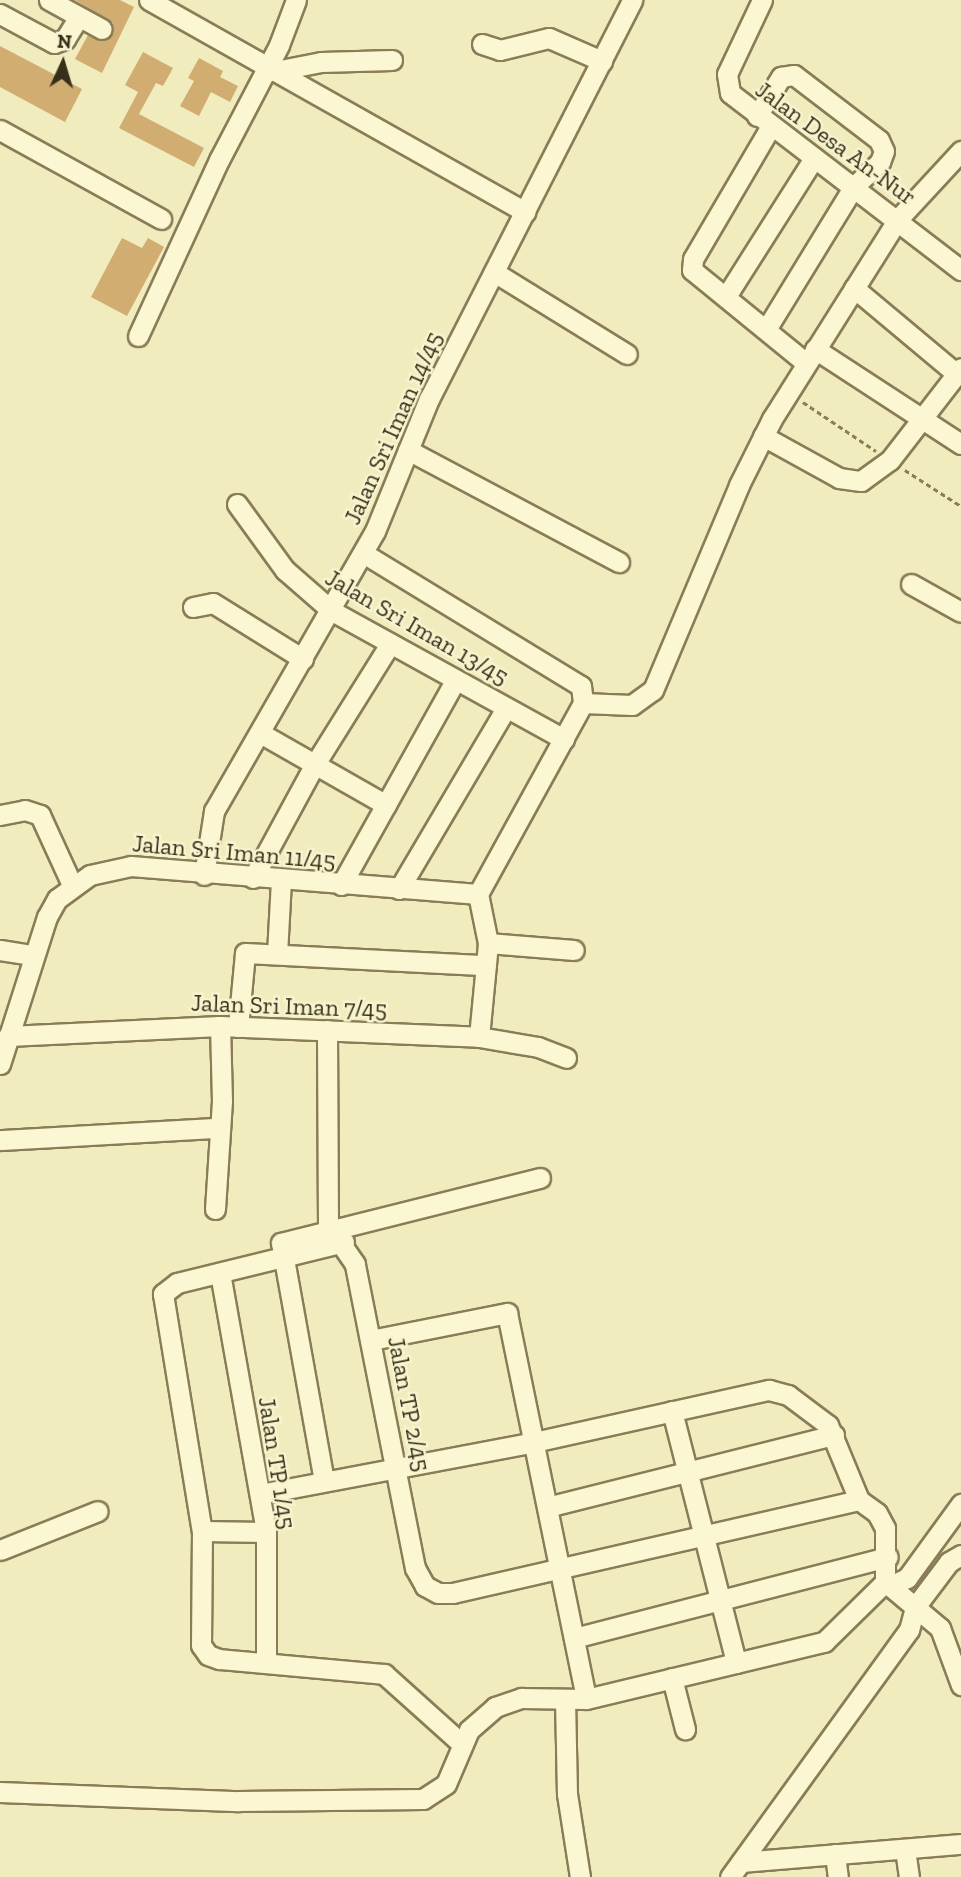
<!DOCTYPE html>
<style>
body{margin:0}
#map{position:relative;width:961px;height:1877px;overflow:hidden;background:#f0ecbe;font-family:"Zilla Slab",serif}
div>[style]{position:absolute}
.building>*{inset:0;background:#d1ad72}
.path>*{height:2.5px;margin-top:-1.25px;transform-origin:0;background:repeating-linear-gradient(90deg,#897c56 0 5px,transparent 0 8.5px)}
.roads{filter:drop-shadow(2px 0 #897c56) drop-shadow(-2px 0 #897c56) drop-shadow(0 2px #897c56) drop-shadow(0 -2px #897c56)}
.minor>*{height:19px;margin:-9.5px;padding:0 9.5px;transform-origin:9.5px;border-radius:9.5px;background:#fbf7d2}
span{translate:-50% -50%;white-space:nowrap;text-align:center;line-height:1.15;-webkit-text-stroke:5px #f7f4ce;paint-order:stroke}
.street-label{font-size:24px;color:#382f1b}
.north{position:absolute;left:28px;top:28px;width:70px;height:70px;-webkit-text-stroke:5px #f7f4ce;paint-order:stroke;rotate:4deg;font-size:19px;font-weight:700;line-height:28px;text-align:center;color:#382f1b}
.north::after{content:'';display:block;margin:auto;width:24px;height:32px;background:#382f1b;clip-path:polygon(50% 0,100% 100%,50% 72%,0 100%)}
</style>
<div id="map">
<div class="building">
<i style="clip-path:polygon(75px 0,120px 0,134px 7px,102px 73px,75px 59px,88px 35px,109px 39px,113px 23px)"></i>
<i style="clip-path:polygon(0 46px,82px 89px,65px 122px,0 87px)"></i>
<i style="clip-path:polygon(143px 52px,173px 68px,163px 86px,156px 83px,139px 114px,204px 148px,194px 167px,119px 128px,138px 92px,125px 85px)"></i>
<i style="clip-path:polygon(199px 58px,223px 71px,220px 77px,238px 86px,230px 102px,211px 92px,199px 116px,180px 106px,194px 81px,188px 78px)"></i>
<i style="clip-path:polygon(122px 238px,142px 248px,148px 238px,164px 247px,127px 316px,91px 297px)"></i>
</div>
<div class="path">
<i style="left:803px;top:402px;width:88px;rotate:33.9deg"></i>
<i style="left:905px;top:470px;width:67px;rotate:32.7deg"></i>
</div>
<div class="roads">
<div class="minor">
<i style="left:49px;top:0;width:60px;rotate:28.7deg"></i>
<i style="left:149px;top:0;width:432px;rotate:29.4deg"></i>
<i style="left:762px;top:0;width:82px;rotate:115.3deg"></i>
<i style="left:727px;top:74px;width:19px;rotate:81deg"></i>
<i style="left:730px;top:93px;width:291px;rotate:37.5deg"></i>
<i style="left:0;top:14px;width:61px;rotate:28.2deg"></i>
<i style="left:54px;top:43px;width:12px;rotate:-20deg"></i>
<i style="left:65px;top:39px;width:26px;rotate:-58deg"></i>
<i style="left:482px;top:44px;width:19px;rotate:18deg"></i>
<i style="left:500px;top:50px;width:50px;rotate:-13.8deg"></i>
<i style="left:549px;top:38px;width:58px;rotate:23.5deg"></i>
<i style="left:275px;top:71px;width:47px;rotate:-11.1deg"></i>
<i style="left:321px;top:62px;width:71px;rotate:-1.6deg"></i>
<i style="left:757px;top:116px;width:46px;rotate:-58.4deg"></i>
<i style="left:781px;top:77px;width:13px;rotate:-9deg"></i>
<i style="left:794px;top:75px;width:107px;rotate:37.4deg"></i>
<i style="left:879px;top:140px;width:12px;rotate:66deg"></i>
<i style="left:884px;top:151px;width:12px;rotate:110deg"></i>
<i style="left:880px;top:162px;width:35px;rotate:137deg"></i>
<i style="left:854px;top:186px;width:167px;rotate:121.5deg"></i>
<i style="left:771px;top:126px;width:154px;rotate:120.4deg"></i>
<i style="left:693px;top:259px;width:11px;rotate:95deg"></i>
<i style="left:692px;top:270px;width:147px;rotate:39.2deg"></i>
<i style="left:0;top:130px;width:184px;rotate:28.9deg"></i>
<i style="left:494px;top:272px;width:156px;rotate:31.7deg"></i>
<i style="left:854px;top:288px;width:134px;rotate:39.9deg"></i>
<i style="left:727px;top:295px;width:162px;rotate:-57.6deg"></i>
<i style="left:138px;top:336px;width:194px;rotate:-65.3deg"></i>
<i style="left:219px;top:160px;width:130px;rotate:-62.4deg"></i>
<i style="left:279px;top:45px;width:48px;rotate:-69.3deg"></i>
<i style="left:815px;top:349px;width:174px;rotate:33.1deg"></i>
<i style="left:763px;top:436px;width:87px;rotate:28.9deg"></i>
<i style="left:839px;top:478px;width:22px;rotate:8deg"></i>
<i style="left:861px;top:481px;width:36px;rotate:-36deg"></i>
<i style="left:890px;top:460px;width:116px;rotate:-52.3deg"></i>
<i style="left:408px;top:450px;width:239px;rotate:28deg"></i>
<i style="left:237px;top:504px;width:82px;rotate:54deg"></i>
<i style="left:285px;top:570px;width:62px;rotate:41.1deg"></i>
<i style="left:332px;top:611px;width:265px;rotate:28.9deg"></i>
<i style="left:363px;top:553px;width:255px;rotate:31.4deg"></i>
<i style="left:581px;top:686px;width:17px;rotate:83deg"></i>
<i style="left:911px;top:584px;width:57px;rotate:29.2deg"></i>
<i style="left:193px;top:607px;width:20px;rotate:-11deg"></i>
<i style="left:213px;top:603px;width:106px;rotate:31.9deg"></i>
<i style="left:260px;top:733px;width:145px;rotate:29.7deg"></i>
<i style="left:0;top:815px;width:25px;rotate:-11deg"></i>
<i style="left:25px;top:810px;width:16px;rotate:18deg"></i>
<i style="left:40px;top:815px;width:77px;rotate:65.4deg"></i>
<i style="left:204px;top:875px;width:65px;rotate:-81.1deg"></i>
<i style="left:214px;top:811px;width:323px;rotate:-60.1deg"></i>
<i style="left:375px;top:531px;width:143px;rotate:-67.8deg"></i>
<i style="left:429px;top:399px;width:448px;rotate:-63deg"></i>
<i style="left:253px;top:878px;width:130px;rotate:-61.5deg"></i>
<i style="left:315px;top:764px;width:142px;rotate:-58deg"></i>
<i style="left:341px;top:885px;width:234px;rotate:-60.8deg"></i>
<i style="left:399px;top:889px;width:210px;rotate:-59.4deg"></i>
<i style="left:488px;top:943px;width:86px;rotate:4.7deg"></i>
<i style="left:0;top:950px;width:31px;rotate:9deg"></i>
<i style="left:277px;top:954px;width:74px;rotate:-86.9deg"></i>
<i style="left:238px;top:1027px;width:74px;rotate:-84.6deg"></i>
<i style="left:245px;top:953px;width:241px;rotate:2.9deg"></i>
<i style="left:8px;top:1036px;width:212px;rotate:-2.7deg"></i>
<i style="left:220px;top:1026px;width:259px;rotate:2.4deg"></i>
<i style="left:479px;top:1037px;width:60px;rotate:9.6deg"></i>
<i style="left:538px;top:1047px;width:30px;rotate:21deg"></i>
<i style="left:479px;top:1037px;width:94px;rotate:-84.5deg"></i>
<i style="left:488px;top:943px;width:50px;rotate:-101.5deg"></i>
<i style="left:478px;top:894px;width:218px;rotate:-61.2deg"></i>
<i style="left:583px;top:703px;width:49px;rotate:2.3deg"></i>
<i style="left:632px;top:705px;width:26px;rotate:-36deg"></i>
<i style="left:653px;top:690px;width:222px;rotate:-67.2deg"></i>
<i style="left:739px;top:485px;width:74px;rotate:-63.4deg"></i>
<i style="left:772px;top:419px;width:236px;rotate:-57.8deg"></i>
<i style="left:898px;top:219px;width:93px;rotate:-47.2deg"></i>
<i style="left:0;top:1064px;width:154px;rotate:-72.3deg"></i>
<i style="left:47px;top:917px;width:21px;rotate:-61deg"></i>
<i style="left:57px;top:899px;width:41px;rotate:-36deg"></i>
<i style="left:90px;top:875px;width:42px;rotate:-12.4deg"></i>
<i style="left:131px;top:866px;width:348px;rotate:4.6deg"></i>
<i style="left:0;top:1140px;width:218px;rotate:-3.2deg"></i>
<i style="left:215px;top:1209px;width:108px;rotate:-86.3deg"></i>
<i style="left:222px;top:1101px;width:75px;rotate:-91.5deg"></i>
<i style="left:344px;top:1242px;width:172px;rotate:166.2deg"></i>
<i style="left:177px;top:1283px;width:18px;rotate:142deg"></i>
<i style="left:163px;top:1294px;width:240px;rotate:80.7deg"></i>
<i style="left:202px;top:1531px;width:114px;rotate:90.5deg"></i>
<i style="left:201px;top:1645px;width:12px;rotate:55deg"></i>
<i style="left:208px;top:1655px;width:12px;rotate:20deg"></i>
<i style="left:219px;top:1659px;width:166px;rotate:5.2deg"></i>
<i style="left:384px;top:1674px;width:105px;rotate:41.9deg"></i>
<i style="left:220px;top:1273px;width:263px;rotate:79.9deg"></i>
<i style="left:266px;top:1532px;width:130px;rotate:90deg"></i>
<i style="left:371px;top:1340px;width:139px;rotate:-11.2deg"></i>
<i style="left:507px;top:1313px;width:394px;rotate:78.4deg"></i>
<i style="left:672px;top:1411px;width:260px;rotate:75.7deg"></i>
<i style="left:324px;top:1481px;width:242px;rotate:-100.2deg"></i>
<i style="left:281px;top:1243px;width:267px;rotate:-14.1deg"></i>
<i style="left:260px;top:1494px;width:279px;rotate:-10.7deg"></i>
<i style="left:534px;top:1442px;width:241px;rotate:-12.5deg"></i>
<i style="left:769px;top:1390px;width:20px;rotate:15deg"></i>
<i style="left:788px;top:1395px;width:50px;rotate:36.9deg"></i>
<i style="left:828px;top:1425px;width:81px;rotate:67.5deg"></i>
<i style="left:547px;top:1507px;width:296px;rotate:-14.1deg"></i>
<i style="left:202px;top:1531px;width:64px;rotate:0.9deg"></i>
<i style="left:0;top:1550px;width:105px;rotate:-21.7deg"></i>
<i style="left:961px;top:1555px;width:14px;rotate:150deg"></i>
<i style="left:949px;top:1562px;width:56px;rotate:127.1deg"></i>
<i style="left:915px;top:1607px;width:33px;rotate:40deg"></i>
<i style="left:940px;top:1628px;width:61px;rotate:69.8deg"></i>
<i style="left:890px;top:1586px;width:19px;rotate:-25deg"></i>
<i style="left:907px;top:1578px;width:92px;rotate:-53.9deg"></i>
<i style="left:574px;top:1638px;width:324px;rotate:-14.5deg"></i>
<i style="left:672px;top:1678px;width:53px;rotate:75.7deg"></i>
<i style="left:565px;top:1699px;width:95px;rotate:88.8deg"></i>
<i style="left:567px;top:1794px;width:84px;rotate:81.1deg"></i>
<i style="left:0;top:1792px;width:239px;rotate:2.2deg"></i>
<i style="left:239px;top:1801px;width:184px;rotate:-0.6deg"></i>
<i style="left:423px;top:1799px;width:27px;rotate:-33deg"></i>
<i style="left:446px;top:1784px;width:59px;rotate:-66.9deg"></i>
<i style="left:469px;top:1730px;width:35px;rotate:-41deg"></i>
<i style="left:495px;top:1707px;width:28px;rotate:-19deg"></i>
<i style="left:521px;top:1698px;width:65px;rotate:0.9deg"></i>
<i style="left:586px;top:1699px;width:245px;rotate:-13.5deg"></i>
<i style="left:824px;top:1642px;width:86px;rotate:-44.5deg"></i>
<i style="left:885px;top:1582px;width:54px;rotate:-90deg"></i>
<i style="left:885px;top:1528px;width:17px;rotate:-118deg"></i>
<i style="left:877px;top:1513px;width:22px;rotate:-144deg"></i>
<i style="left:859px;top:1500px;width:417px;rotate:167.1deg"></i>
<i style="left:453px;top:1593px;width:15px;rotate:180deg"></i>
<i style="left:438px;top:1593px;width:15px;rotate:-152deg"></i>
<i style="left:425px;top:1586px;width:21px;rotate:-119deg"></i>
<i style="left:415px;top:1568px;width:310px;rotate:-101.2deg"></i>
<i style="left:355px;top:1264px;width:47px;rotate:-124.7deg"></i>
<i style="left:328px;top:1225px;width:195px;rotate:-90.3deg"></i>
<i style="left:905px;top:1849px;width:28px;rotate:82deg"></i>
<i style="left:835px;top:1854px;width:23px;rotate:83deg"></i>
<i style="left:741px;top:1862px;width:221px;rotate:-4.7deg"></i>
<i style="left:730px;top:1877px;width:305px;rotate:-54.1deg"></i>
<i style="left:909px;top:1630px;width:24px;rotate:-75deg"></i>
<i style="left:915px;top:1607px;width:39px;rotate:-140deg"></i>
</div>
</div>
<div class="street-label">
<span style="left:836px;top:143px;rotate:36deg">Jalan Desa An-Nur</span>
<span style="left:393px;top:428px;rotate:-66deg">Jalan Sri Iman 14/45</span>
<span style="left:417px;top:627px;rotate:30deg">Jalan Sri Iman 13/45</span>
<span style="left:234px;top:852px;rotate:5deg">Jalan Sri Iman 11/45</span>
<span style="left:289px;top:1006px;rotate:2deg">Jalan Sri Iman 7/45</span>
<span style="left:409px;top:1404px;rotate:79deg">Jalan TP 2/45</span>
<span style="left:277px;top:1463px;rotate:81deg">Jalan TP 1/45</span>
</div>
<div class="north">N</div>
</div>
